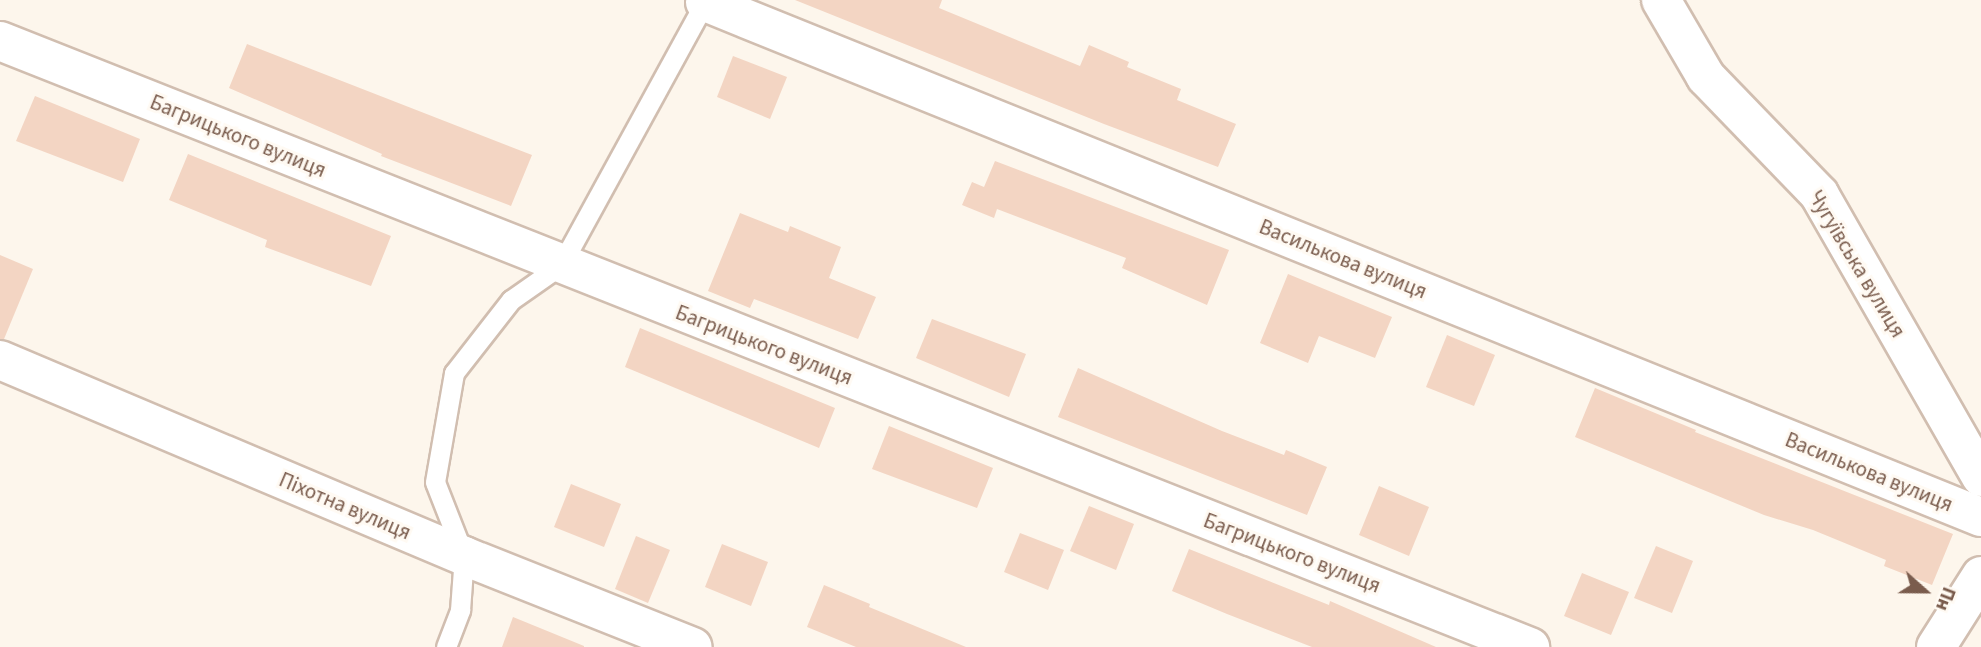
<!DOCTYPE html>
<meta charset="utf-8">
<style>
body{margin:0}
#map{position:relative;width:1981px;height:647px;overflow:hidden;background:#fdf6ec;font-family:"Source Sans 3",sans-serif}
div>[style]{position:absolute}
.building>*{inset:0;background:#f3d5c3}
.roads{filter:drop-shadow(2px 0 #d1beb0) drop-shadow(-2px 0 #d1beb0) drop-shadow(0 2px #d1beb0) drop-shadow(0 -2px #d1beb0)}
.service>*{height:19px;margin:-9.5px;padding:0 9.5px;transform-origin:9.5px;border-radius:9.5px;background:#fff}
.minor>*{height:38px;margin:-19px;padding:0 19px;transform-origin:19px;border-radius:19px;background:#fff}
span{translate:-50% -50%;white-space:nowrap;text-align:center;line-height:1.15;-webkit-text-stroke:6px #fffaf3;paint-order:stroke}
.street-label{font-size:21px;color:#7a5c4d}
.north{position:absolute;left:1890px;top:556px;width:70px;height:70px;-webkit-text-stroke:5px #fffaf3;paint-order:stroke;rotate:111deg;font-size:19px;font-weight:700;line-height:28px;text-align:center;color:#7a5c4d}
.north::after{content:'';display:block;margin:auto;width:24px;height:32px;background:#7a5c4d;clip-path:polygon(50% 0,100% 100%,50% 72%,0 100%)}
</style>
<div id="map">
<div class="building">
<i style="clip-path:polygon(795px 0,942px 0,939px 8px,1080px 66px,1089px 45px,1129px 62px,1127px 67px,1181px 89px,1177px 100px,1236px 124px,1218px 167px,1104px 124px)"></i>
<i style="clip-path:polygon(247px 44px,532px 155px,511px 206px,381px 156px,382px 154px,229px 88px)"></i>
<i style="clip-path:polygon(733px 56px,787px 77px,770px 119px,717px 97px)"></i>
<i style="clip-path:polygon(35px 96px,140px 139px,123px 182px,16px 141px)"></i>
<i style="clip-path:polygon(188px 154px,391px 236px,371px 286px,265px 247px,267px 240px,169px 200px)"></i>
<i style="clip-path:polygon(995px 161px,1229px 250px,1207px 305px,1122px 268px,1126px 258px,997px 209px,994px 218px,962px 205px,972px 182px,984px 187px)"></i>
<i style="clip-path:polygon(740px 213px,788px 232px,790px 226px,841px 247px,829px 278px,876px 297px,858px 339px,754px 299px,750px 308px,708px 291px)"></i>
<i style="clip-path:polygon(0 255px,33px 269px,4px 339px,0 339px)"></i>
<i style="clip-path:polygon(1288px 274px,1392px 317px,1375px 358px,1319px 336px,1308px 363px,1260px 343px)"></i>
<i style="clip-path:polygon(932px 319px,1026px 354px,1009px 397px,916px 358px)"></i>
<i style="clip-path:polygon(640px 328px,835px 408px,819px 448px,625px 367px)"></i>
<i style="clip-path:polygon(1447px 335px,1495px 355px,1474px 406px,1426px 387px)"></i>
<i style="clip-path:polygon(1078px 368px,1222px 431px,1284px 455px,1286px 450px,1327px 467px,1307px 515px,1058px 417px)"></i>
<i style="clip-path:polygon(1595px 388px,1696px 430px,1695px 432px,1953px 534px,1932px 585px,1884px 566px,1886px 560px,1813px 530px,1764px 515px,1575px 437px)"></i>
<i style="clip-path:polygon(889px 426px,993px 468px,977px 508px,872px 469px)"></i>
<i style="clip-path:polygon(571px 484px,621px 504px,604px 547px,554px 527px)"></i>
<i style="clip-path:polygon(1379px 486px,1429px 507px,1409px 556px,1359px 535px)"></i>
<i style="clip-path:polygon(1089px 506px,1134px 524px,1116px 570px,1070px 551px)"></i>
<i style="clip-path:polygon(1020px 533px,1064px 550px,1048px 590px,1004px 572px)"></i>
<i style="clip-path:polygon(636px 536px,670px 550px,648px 603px,615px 589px)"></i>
<i style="clip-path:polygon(722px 544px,768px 562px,751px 606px,705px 587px)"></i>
<i style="clip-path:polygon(1656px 546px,1693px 561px,1672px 613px,1634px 598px)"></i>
<i style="clip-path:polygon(1189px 549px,1329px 605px,1330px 601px,1436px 647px,1312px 647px,1227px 614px,1172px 591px)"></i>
<i style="clip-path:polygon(1582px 573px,1629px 592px,1611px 635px,1564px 616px)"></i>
<i style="clip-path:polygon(824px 585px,870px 604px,869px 607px,966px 647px,856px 647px,807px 627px)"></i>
<i style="clip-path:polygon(513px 617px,584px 646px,584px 647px,502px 647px)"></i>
</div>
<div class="roads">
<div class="service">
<i style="left:446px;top:647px;width:40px;rotate:-69deg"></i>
<i style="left:460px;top:610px;width:54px;rotate:-85.8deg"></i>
<i style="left:464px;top:556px;width:79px;rotate:-111.4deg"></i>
<i style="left:435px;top:482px;width:111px;rotate:-80.1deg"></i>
<i style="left:454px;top:373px;width:93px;rotate:-52deg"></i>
<i style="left:511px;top:300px;width:61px;rotate:-35deg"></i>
<i style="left:561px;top:265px;width:302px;rotate:-61.3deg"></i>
</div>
<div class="minor">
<i style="left:1661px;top:0;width:89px;rotate:59.7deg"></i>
<i style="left:1706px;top:77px;width:163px;rotate:46deg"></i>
<i style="left:1819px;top:194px;width:326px;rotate:60.2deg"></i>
<i style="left:705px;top:2px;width:1376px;rotate:21.98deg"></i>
<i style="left:0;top:41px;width:1646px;rotate:21.61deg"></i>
<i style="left:0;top:360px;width:504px;rotate:22.9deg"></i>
<i style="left:464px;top:556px;width:246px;rotate:21.7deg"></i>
<i style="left:1936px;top:647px;width:84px;rotate:-57.6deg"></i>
</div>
</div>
<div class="street-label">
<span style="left:238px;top:136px;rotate:22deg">Багрицького вулиця</span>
<span style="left:1343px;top:259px;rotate:22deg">Василькова вулиця</span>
<span style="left:1857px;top:264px;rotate:59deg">Чугуївська вулиця</span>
<span style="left:764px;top:345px;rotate:21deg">Багрицького вулиця</span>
<span style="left:1869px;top:472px;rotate:22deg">Василькова вулиця</span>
<span style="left:345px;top:506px;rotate:23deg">Піхотна вулиця</span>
<span style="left:1292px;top:553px;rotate:21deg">Багрицького вулиця</span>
</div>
<div class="north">Пн</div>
</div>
